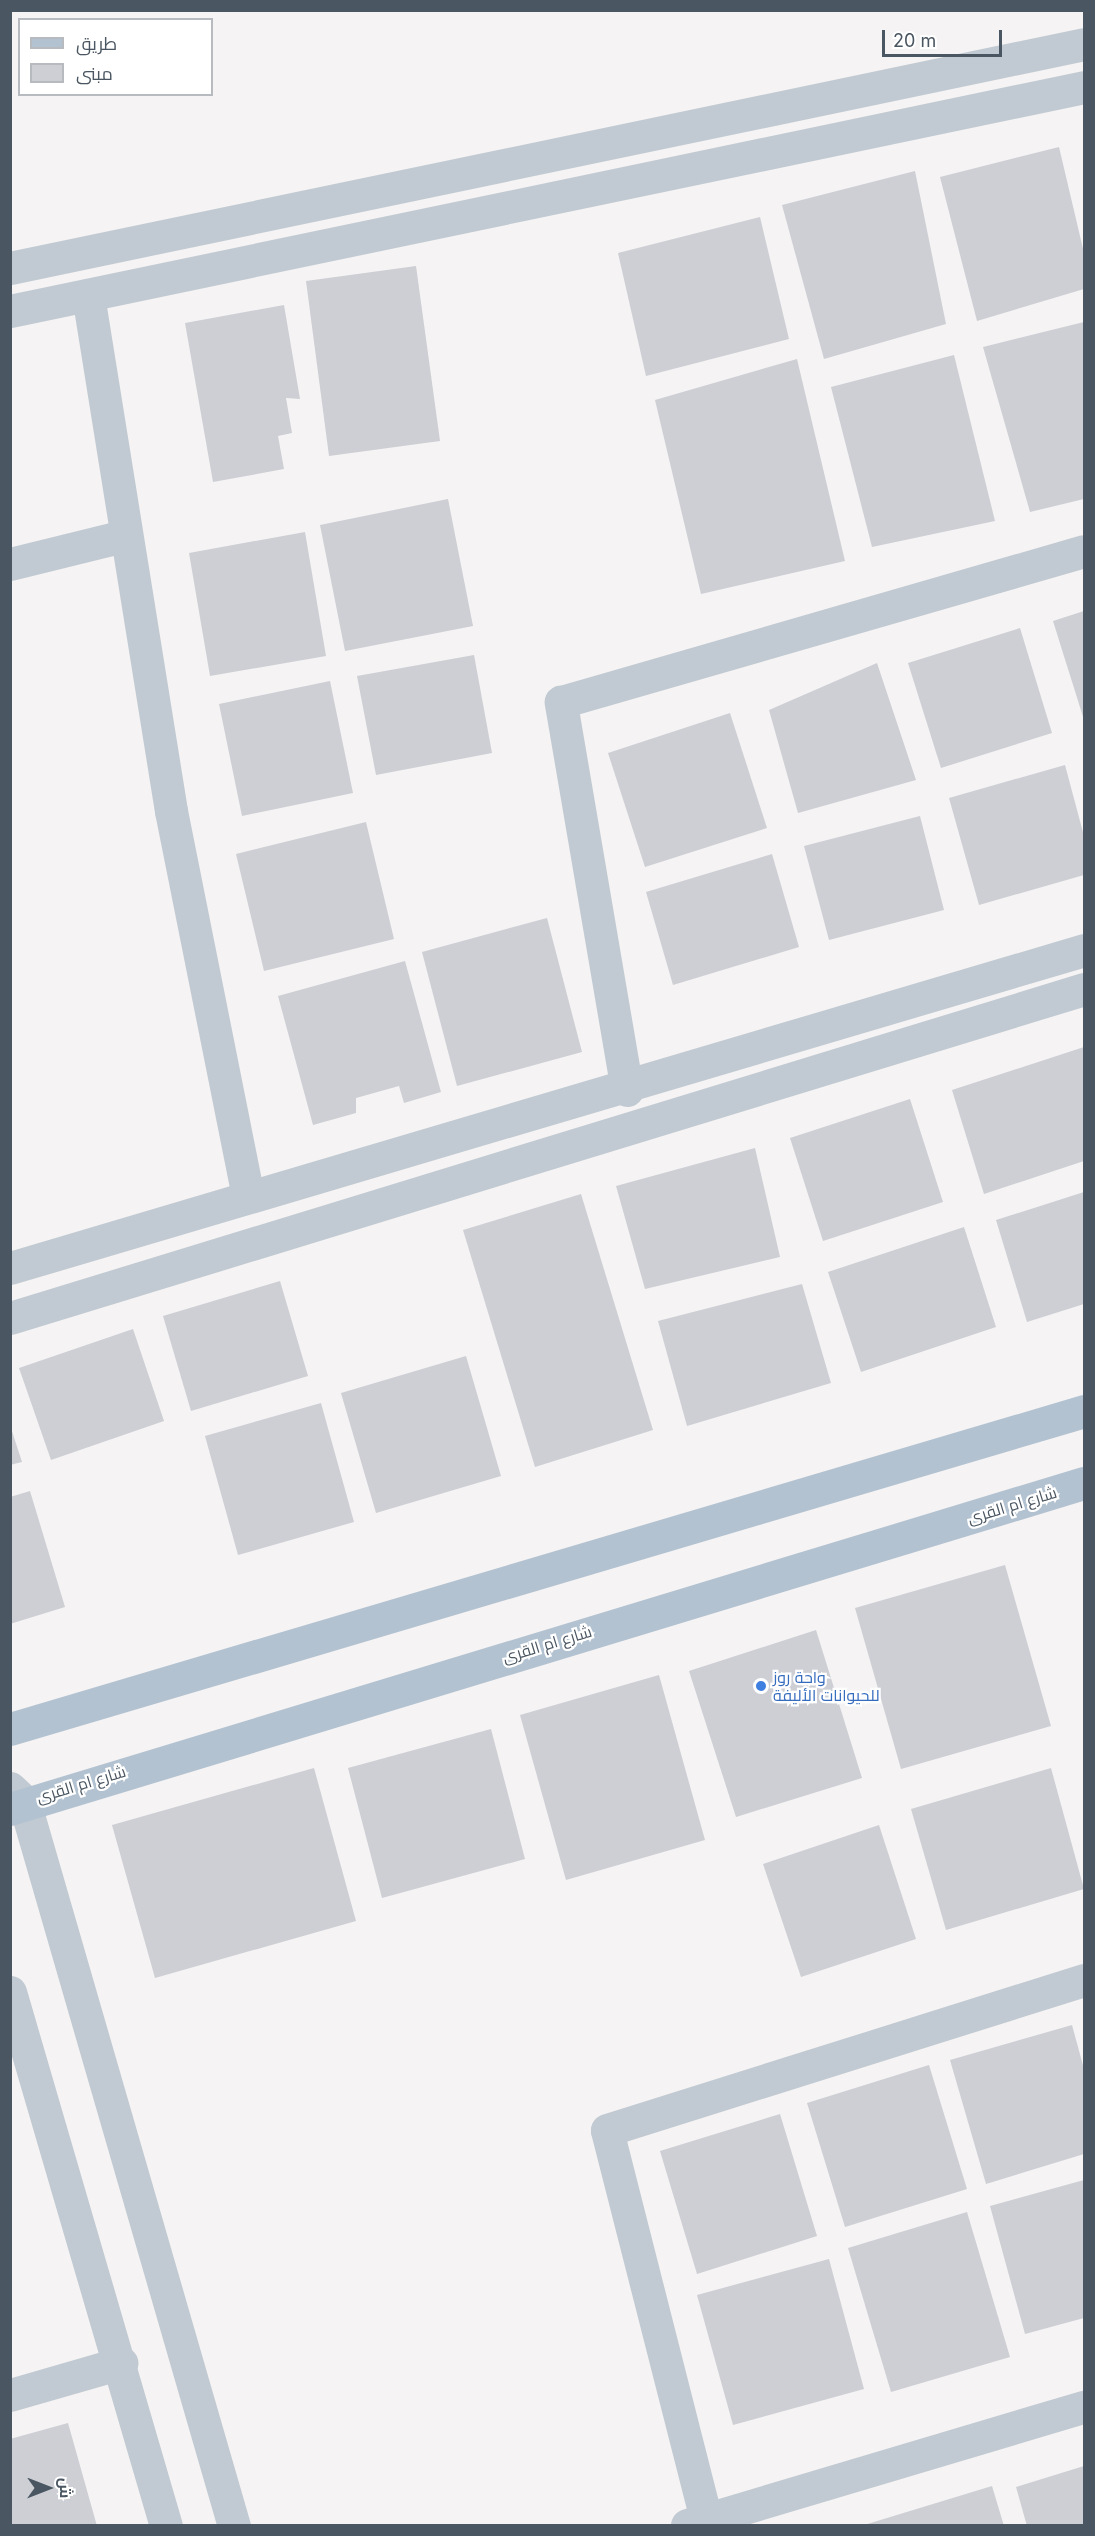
<!DOCTYPE html>
<meta charset="utf-8">
<style>
body{margin:0}
#map{position:relative;width:1095px;height:2536px;overflow:hidden;background:#f5f3f3;font-family:Inter,Cairo,sans-serif}
div>[style]{position:absolute}
.building>*{inset:0;background:#cdcfd5}
.minor>*{height:33px;margin:-16.5px;padding:0 16.5px;transform-origin:16.5px;border-radius:16.5px;background:#c1cad2}
.major>*{height:33px;margin:-16.5px;padding:0 16.5px;transform-origin:16.5px;border-radius:16.5px;background:#b3c2d1}
.dots>*{width:16px;height:16px;translate:-50% -50%;box-sizing:border-box;border:3px solid #fff;border-radius:50%}
span{translate:-50% -50%;white-space:nowrap;text-align:center;line-height:1.15;-webkit-text-stroke:4.5px #fff;paint-order:stroke}
.street-label{font-size:16px;color:#4a5661}
.shop-label{font-size:16px;color:#366cbe}
.left{translate:0 -50%;text-align:left}
.frame{position:absolute;inset:0;border:12px solid #4a5661;pointer-events:none}
.legend{position:absolute;left:18px;top:18px;width:195px;height:78px;box-sizing:border-box;background:#fff;border:2px solid #b7bbc0;margin:0;padding:8px 10px;list-style:none;font-size:18px;color:#4a5661}
.legend li{display:flex;align-items:center;gap:12px;height:30px}
.legend b{width:30px;border:2px solid #b7bbc0}
.north{position:absolute;left:18px;top:2458px;width:60px;height:60px;-webkit-text-stroke:4px #fff;paint-order:stroke;rotate:90deg;font-size:16px;font-weight:700;line-height:24px;text-align:center;color:#4a5661}
.north::after{content:'';display:block;margin:auto;width:21px;height:27px;background:#4a5661;clip-path:polygon(50% 0,100% 100%,50% 72%,0 100%)}
.scale{position:absolute;left:882px;top:30px;width:120px;height:27px;box-sizing:border-box;border:3px solid #4a5661;border-top:0;padding-left:8px;font-size:18px;line-height:21px;white-space:nowrap;color:#4a5661;-webkit-text-stroke:4px #fff;paint-order:stroke}
</style>
<div id="map">
<div class="building">
<i style="clip-path:polygon(1059px 147px,1084px 253px,1084px 289px,977px 321px,940px 177px)"></i>
<i style="clip-path:polygon(915px 171px,946px 324px,824px 359px,782px 205px)"></i>
<i style="clip-path:polygon(760px 217px,789px 339px,646px 376px,618px 253px)"></i>
<i style="clip-path:polygon(416px 266px,440px 441px,329px 456px,306px 281px)"></i>
<i style="clip-path:polygon(284px 305px,300px 399px,286px 398px,292px 433px,278px 436px,284px 469px,213px 482px,185px 323px)"></i>
<i style="clip-path:polygon(1084px 322px,1084px 499px,1030px 512px,983px 347px)"></i>
<i style="clip-path:polygon(954px 355px,995px 521px,872px 547px,831px 387px)"></i>
<i style="clip-path:polygon(797px 359px,845px 561px,701px 594px,655px 400px)"></i>
<i style="clip-path:polygon(448px 499px,473px 626px,345px 651px,320px 525px)"></i>
<i style="clip-path:polygon(305px 532px,326px 656px,210px 676px,189px 553px)"></i>
<i style="clip-path:polygon(1084px 611px,1084px 720px,1053px 621px)"></i>
<i style="clip-path:polygon(1020px 628px,1052px 733px,941px 768px,908px 663px)"></i>
<i style="clip-path:polygon(474px 655px,492px 753px,376px 775px,357px 676px)"></i>
<i style="clip-path:polygon(877px 663px,916px 780px,798px 813px,769px 710px)"></i>
<i style="clip-path:polygon(330px 681px,353px 793px,242px 816px,219px 704px)"></i>
<i style="clip-path:polygon(730px 713px,767px 828px,645px 867px,608px 753px)"></i>
<i style="clip-path:polygon(1065px 765px,1084px 836px,1084px 875px,979px 905px,949px 798px)"></i>
<i style="clip-path:polygon(920px 816px,944px 910px,829px 940px,804px 846px)"></i>
<i style="clip-path:polygon(366px 822px,394px 939px,264px 971px,236px 854px)"></i>
<i style="clip-path:polygon(772px 854px,799px 947px,673px 985px,646px 892px)"></i>
<i style="clip-path:polygon(547px 918px,582px 1052px,457px 1086px,422px 952px)"></i>
<i style="clip-path:polygon(405px 961px,441px 1092px,404px 1103px,399px 1086px,356px 1098px,356px 1113px,313px 1125px,278px 996px)"></i>
<i style="clip-path:polygon(1084px 1047px,1084px 1161px,984px 1194px,952px 1090px)"></i>
<i style="clip-path:polygon(910px 1099px,943px 1202px,823px 1241px,790px 1138px)"></i>
<i style="clip-path:polygon(755px 1148px,780px 1257px,645px 1289px,616px 1186px)"></i>
<i style="clip-path:polygon(1084px 1192px,1084px 1304px,1027px 1322px,996px 1220px)"></i>
<i style="clip-path:polygon(581px 1194px,653px 1430px,535px 1467px,463px 1230px)"></i>
<i style="clip-path:polygon(964px 1227px,996px 1327px,861px 1372px,828px 1272px)"></i>
<i style="clip-path:polygon(280px 1281px,308px 1376px,191px 1411px,163px 1316px)"></i>
<i style="clip-path:polygon(802px 1284px,831px 1383px,687px 1426px,658px 1321px)"></i>
<i style="clip-path:polygon(133px 1329px,164px 1421px,51px 1460px,19px 1368px)"></i>
<i style="clip-path:polygon(466px 1356px,501px 1476px,376px 1513px,341px 1393px)"></i>
<i style="clip-path:polygon(321px 1403px,354px 1522px,238px 1555px,205px 1436px)"></i>
<i style="clip-path:polygon(10px 1425px,22px 1462px,10px 1465px)"></i>
<i style="clip-path:polygon(30px 1491px,65px 1607px,10px 1624px,10px 1497px)"></i>
<i style="clip-path:polygon(1005px 1565px,1051px 1726px,901px 1769px,855px 1608px)"></i>
<i style="clip-path:polygon(816px 1630px,862px 1778px,736px 1817px,689px 1671px)"></i>
<i style="clip-path:polygon(659px 1675px,705px 1840px,566px 1880px,520px 1715px)"></i>
<i style="clip-path:polygon(491px 1729px,525px 1859px,382px 1898px,348px 1768px)"></i>
<i style="clip-path:polygon(314px 1768px,356px 1921px,155px 1978px,112px 1825px)"></i>
<i style="clip-path:polygon(1051px 1768px,1084px 1889px,946px 1930px,911px 1809px)"></i>
<i style="clip-path:polygon(879px 1825px,916px 1939px,801px 1977px,763px 1864px)"></i>
<i style="clip-path:polygon(1072px 2025px,1084px 2069px,1084px 2154px,986px 2184px,950px 2060px)"></i>
<i style="clip-path:polygon(929px 2065px,967px 2189px,845px 2227px,807px 2103px)"></i>
<i style="clip-path:polygon(780px 2114px,817px 2236px,697px 2274px,660px 2151px)"></i>
<i style="clip-path:polygon(1084px 2180px,1084px 2318px,1025px 2334px,990px 2206px)"></i>
<i style="clip-path:polygon(967px 2212px,1010px 2357px,891px 2392px,848px 2248px)"></i>
<i style="clip-path:polygon(829px 2259px,864px 2389px,733px 2425px,697px 2295px)"></i>
<i style="clip-path:polygon(68px 2423px,97px 2526px,10px 2526px,10px 2439px)"></i>
<i style="clip-path:polygon(1084px 2466px,1084px 2526px,1027px 2526px,1016px 2487px)"></i>
<i style="clip-path:polygon(992px 2486px,1004px 2526px,864px 2526px,864px 2525px)"></i>
</div>
<div class="minor">
<i style="left:10px;top:268px;width:1097px;rotate:-11.78deg"></i>
<i style="left:88px;top:295px;width:523px;rotate:80.86deg"></i>
<i style="left:171px;top:811px;width:392px;rotate:78.7deg"></i>
<i style="left:10px;top:311px;width:1097px;rotate:-11.78deg"></i>
<i style="left:10px;top:564px;width:117px;rotate:-13.8deg"></i>
<i style="left:627px;top:1090px;width:394px;rotate:-99.7deg"></i>
<i style="left:561px;top:702px;width:544px;rotate:-16.1deg"></i>
<i style="left:10px;top:1268px;width:1120px;rotate:-16.49deg"></i>
<i style="left:10px;top:1318px;width:1123px;rotate:-17.03deg"></i>
<i style="left:10px;top:1788px;width:19px;rotate:43deg"></i>
<i style="left:24px;top:1801px;width:755px;rotate:73.85deg"></i>
<i style="left:10px;top:1992px;width:556px;rotate:73.72deg"></i>
<i style="left:10px;top:2395px;width:116px;rotate:-16.1deg"></i>
<i style="left:706px;top:2519px;width:401px;rotate:-104.3deg"></i>
<i style="left:607px;top:2130px;width:500px;rotate:-17.46deg"></i>
<i style="left:687px;top:2525px;width:414px;rotate:-16.6deg"></i>
</div>
<div class="major">
<i style="left:10px;top:1729px;width:1120px;rotate:-16.49deg"></i>
<i style="left:10px;top:1809px;width:1122px;rotate:-16.89deg"></i>
</div>
<div class="dots">
<i style="left:761px;top:1686px;background:#3f7fe0"></i>
</div>
<div class="street-label">
<span style="left:1012px;top:1505px;rotate:-17deg">شارع ام القرى</span>
<span style="left:547px;top:1644px;rotate:-17deg">شارع ام القرى</span>
<span style="left:81px;top:1784px;rotate:-17deg">شارع ام القرى</span>
</div>
<div class="shop-label">
<span class="left" style="left:773px;top:1686px">واحة روز<br>للحيوانات الأليفة</span>
</div>
<div class="frame"></div>
<ul class="legend">
<li><b style="height:8px;background:#b3c2d1"></b>طريق</li>
<li><b style="height:16px;background:#cdcfd5"></b>مبنى</li>
</ul>
<div class="north">ش</div>
<div class="scale">20 m</div>
</div>
